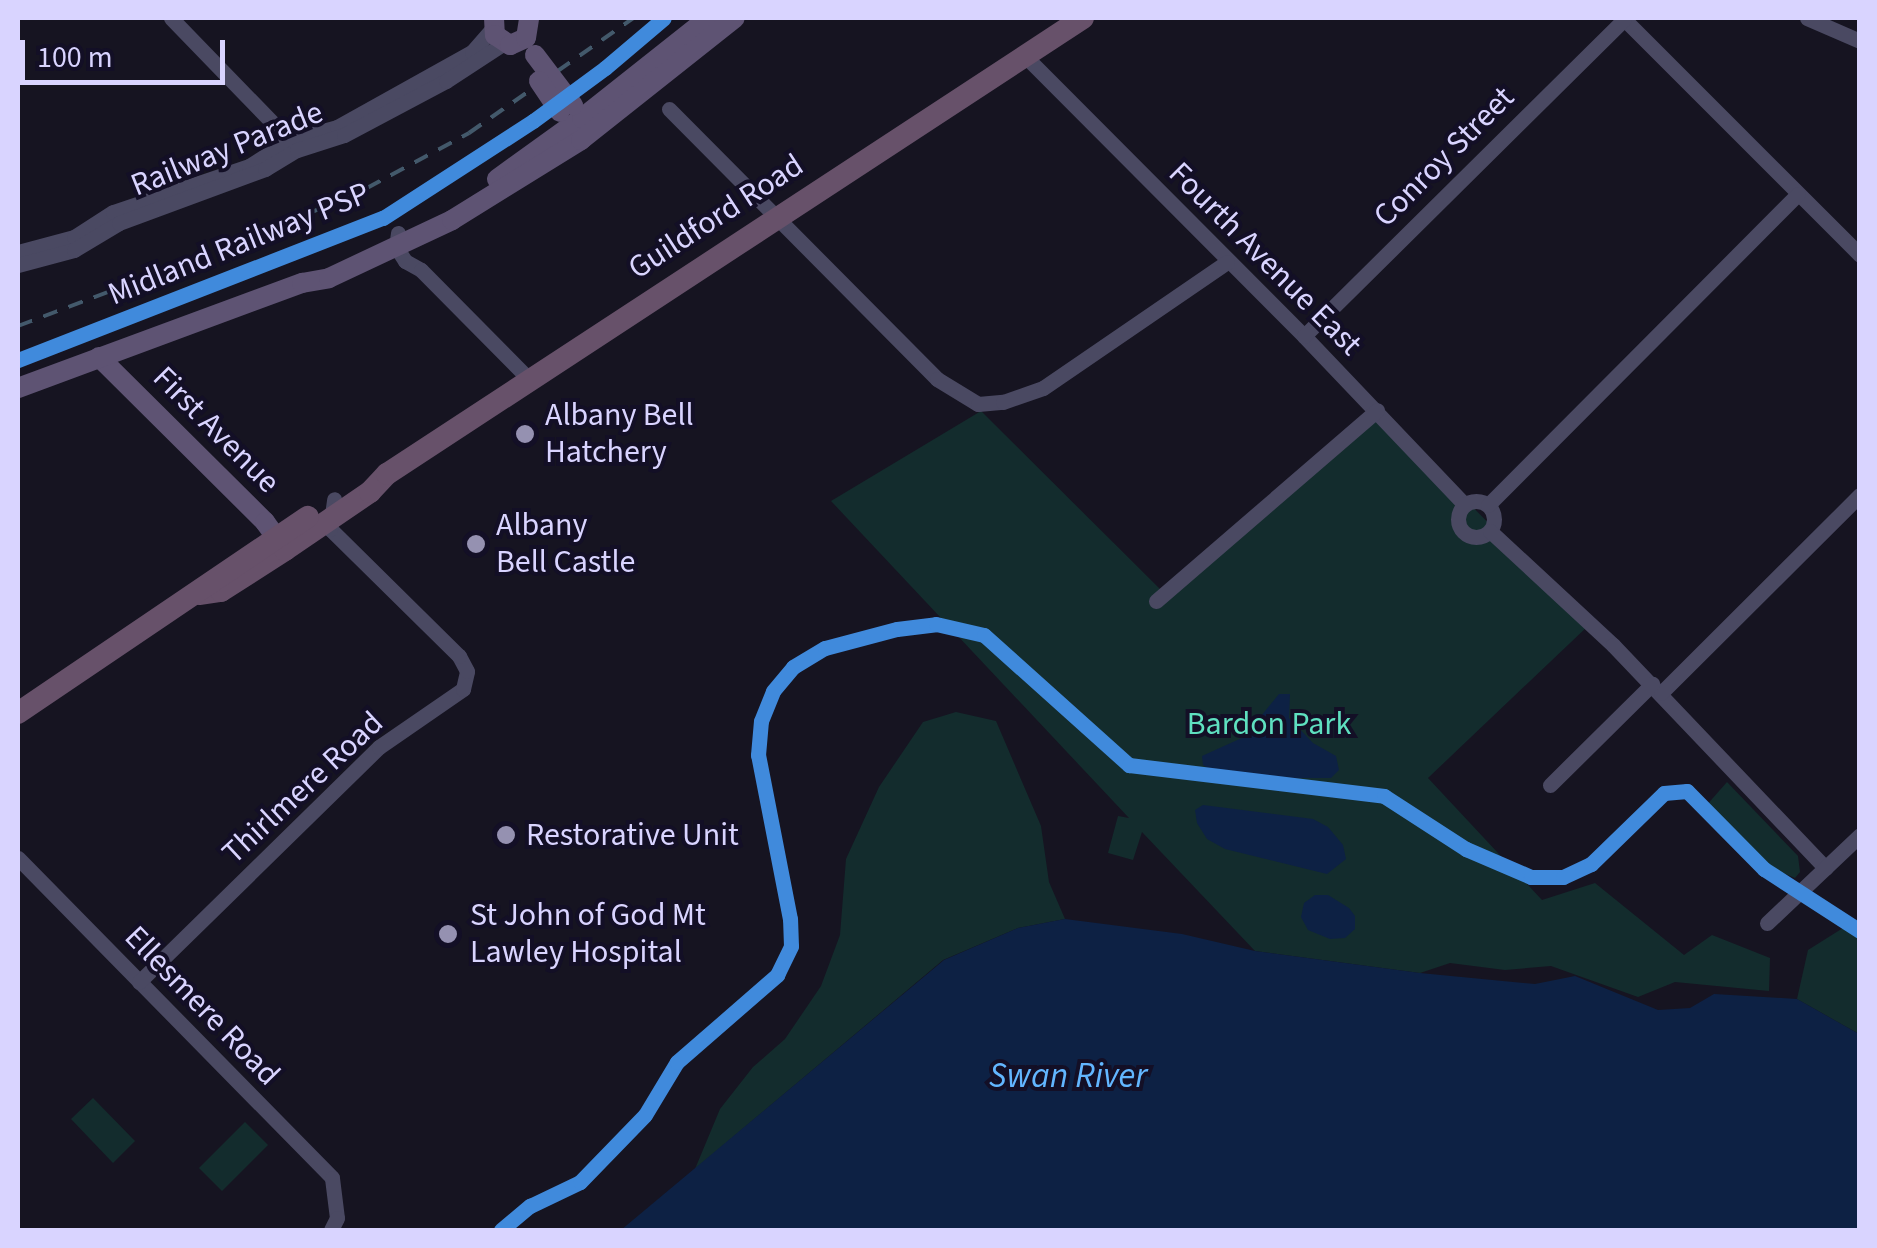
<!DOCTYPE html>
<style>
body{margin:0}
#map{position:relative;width:1877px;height:1248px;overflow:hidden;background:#161421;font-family:"Source Sans 3",sans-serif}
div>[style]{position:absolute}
.green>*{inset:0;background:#132c2d}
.water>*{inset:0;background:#0d2144}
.minor>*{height:15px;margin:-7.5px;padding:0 7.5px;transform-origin:7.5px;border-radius:7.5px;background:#4a4962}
.minor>.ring{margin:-7.5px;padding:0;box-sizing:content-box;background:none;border:15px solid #4a4962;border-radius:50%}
.major>*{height:20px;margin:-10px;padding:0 10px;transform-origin:10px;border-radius:10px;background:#5e5373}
.highway>*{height:22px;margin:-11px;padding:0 11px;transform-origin:11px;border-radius:11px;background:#67516a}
.rail>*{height:4px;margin-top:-2px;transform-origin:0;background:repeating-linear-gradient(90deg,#43596b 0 15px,transparent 0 27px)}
.major-bridge>*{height:20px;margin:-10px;padding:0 10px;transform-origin:10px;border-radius:10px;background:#5e5373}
.cycleway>*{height:15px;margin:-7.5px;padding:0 7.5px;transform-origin:7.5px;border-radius:7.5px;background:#408adc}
.dots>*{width:28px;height:28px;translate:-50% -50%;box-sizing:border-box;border:5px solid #130f26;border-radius:50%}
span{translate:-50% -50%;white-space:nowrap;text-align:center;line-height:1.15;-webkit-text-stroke:8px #130f26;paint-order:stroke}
.street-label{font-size:32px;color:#d9d4ff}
.poi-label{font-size:32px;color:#d9d4ff}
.left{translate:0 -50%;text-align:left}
.park-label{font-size:32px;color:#5fe0c0}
.water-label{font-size:35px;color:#62b6ff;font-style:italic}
.frame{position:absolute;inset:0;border:20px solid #d9d4ff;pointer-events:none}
.scale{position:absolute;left:20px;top:40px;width:205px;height:45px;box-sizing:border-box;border:5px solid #d9d4ff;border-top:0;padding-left:12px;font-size:30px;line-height:35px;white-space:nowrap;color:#d9d4ff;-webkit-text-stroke:8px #130f26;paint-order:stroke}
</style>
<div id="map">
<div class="green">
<i style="clip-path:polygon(981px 411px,1164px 593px,1380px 413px,1589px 625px,1428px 778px,1542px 900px,1595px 883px,1684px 955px,1712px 935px,1770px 958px,1769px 991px,1675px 982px,1638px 997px,1551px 966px,1505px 970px,1450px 963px,1420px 973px,1255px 951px,1142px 832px,1133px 860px,1108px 853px,1118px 816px,1129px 818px,831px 501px)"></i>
<i style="clip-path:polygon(956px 712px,996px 721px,1041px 826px,1049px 882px,1065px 919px,1018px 928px,943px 960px,695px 1169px,720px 1109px,753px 1067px,785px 1039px,821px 986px,840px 935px,846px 859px,879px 787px,923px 722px)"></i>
<i style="clip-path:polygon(1727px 782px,1798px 856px,1800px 872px,1795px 878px,1766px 866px,1705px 807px)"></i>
<i style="clip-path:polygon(1843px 928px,1859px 939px,1859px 1034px,1797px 999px,1808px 950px)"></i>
<i style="clip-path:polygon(93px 1098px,135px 1141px,113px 1163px,71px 1119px)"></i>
<i style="clip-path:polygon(245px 1122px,268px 1145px,222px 1191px,199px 1168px)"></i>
</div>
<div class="water">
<i style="clip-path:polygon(1279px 694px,1290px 694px,1289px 718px,1313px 743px,1336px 756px,1339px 770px,1331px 778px,1293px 778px,1211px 770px,1203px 765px,1202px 756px,1244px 737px)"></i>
<i style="clip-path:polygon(1203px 805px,1313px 819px,1328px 827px,1343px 845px,1346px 859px,1327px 874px,1225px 849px,1207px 839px,1197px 823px,1195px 810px)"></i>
<i style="clip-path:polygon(1315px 895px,1328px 895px,1349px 908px,1355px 916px,1355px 929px,1345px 938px,1330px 939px,1308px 930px,1301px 917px,1304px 903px)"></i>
<i style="clip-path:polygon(1065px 919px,1182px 934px,1255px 951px,1420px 973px,1535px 984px,1575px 976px,1658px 1010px,1690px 1008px,1714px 994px,1797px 999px,1859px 1034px,1859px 1230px,621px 1230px,944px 960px,1018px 928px)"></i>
</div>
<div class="minor">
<i style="left:171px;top:18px;width:178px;rotate:45.9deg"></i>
<i style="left:1623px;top:18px;width:335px;rotate:45deg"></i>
<i style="left:1807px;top:18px;width:58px;rotate:23.5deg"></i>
<i style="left:1024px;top:55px;width:397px;rotate:45.1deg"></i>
<i style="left:1304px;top:336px;width:233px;rotate:46.4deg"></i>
<i style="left:669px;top:109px;width:380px;rotate:45.2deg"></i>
<i style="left:937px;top:379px;width:48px;rotate:31.4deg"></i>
<i style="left:978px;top:404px;width:25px;rotate:-5deg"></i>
<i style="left:1003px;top:402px;width:42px;rotate:-19.3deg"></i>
<i style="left:1043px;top:388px;width:223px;rotate:-34.4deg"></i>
<i style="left:398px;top:233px;width:14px;rotate:98deg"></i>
<i style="left:396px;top:247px;width:17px;rotate:57deg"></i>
<i style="left:405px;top:261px;width:18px;rotate:29deg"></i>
<i style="left:421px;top:270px;width:153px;rotate:45.3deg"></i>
<i style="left:18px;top:252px;width:58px;rotate:-15deg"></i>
<i style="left:74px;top:237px;width:46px;rotate:-32.7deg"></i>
<i style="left:113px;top:212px;width:144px;rotate:-18.7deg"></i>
<i style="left:249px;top:166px;width:49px;rotate:-32.4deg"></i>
<i style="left:290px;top:140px;width:49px;rotate:-15.5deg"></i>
<i style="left:337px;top:127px;width:154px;rotate:-29.1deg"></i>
<i style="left:472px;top:52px;width:30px;rotate:-49deg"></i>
<i style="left:18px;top:265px;width:58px;rotate:-15deg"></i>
<i style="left:74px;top:250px;width:52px;rotate:-31deg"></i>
<i style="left:119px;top:223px;width:156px;rotate:-20.3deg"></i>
<i style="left:265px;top:169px;width:37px;rotate:-31deg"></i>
<i style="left:297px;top:150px;width:49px;rotate:-17.7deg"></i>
<i style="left:344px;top:135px;width:115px;rotate:-27.9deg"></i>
<i style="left:446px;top:81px;width:69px;rotate:-33.2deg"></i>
<i style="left:1304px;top:336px;width:450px;rotate:-44.7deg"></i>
<i class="ring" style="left:1458px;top:501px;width:21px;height:21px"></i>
<i style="left:1488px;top:505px;width:439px;rotate:-45.1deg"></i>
<i style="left:1490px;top:531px;width:168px;rotate:42.8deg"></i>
<i style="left:1613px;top:645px;width:308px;rotate:46.4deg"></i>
<i style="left:1156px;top:601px;width:292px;rotate:-40.8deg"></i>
<i style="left:1661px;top:693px;width:281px;rotate:-44.9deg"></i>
<i style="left:1550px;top:785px;width:144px;rotate:-44.7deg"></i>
<i style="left:18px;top:858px;width:448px;rotate:45.5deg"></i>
<i style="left:332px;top:1178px;width:40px;rotate:82.9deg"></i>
<i style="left:337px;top:1218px;width:13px;rotate:117deg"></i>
<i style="left:1767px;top:923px;width:128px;rotate:-43.4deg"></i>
<i style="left:139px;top:982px;width:336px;rotate:-44.4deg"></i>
<i style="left:379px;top:747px;width:102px;rotate:-34.6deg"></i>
<i style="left:463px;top:689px;width:18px;rotate:-77deg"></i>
<i style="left:467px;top:671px;width:17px;rotate:-118deg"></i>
<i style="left:459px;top:656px;width:181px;rotate:-135.4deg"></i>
<i style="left:330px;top:529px;width:30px;rotate:-82deg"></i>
</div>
<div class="major">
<i style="left:494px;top:18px;width:17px;rotate:87deg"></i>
<i style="left:495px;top:35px;width:18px;rotate:34deg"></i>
<i style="left:510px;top:45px;width:17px;rotate:-24deg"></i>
<i style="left:526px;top:38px;width:20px;rotate:-81deg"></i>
<i style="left:497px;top:179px;width:105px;rotate:-35.7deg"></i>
<i style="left:582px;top:118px;width:161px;rotate:-38.4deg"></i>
<i style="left:99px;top:357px;width:234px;rotate:44.8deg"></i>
<i style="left:265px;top:522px;width:34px;rotate:54deg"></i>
<i style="left:18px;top:388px;width:303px;rotate:-20.3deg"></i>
<i style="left:302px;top:283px;width:27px;rotate:-10deg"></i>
<i style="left:329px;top:278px;width:136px;rotate:-25.2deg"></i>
<i style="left:452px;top:220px;width:152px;rotate:-31.8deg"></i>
<i style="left:581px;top:140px;width:196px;rotate:-38.4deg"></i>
</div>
<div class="highway">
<i style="left:199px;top:594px;width:22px;rotate:-8deg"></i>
<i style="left:221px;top:591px;width:76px;rotate:-32.6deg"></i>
<i style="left:285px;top:550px;width:103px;rotate:-34.3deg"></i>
<i style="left:370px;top:492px;width:25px;rotate:-47deg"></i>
<i style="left:387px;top:474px;width:832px;rotate:-33.23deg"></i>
<i style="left:18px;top:713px;width:350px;rotate:-34.1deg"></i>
</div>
<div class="rail">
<i style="left:18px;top:326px;width:263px;rotate:-20.7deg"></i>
<i style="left:264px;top:233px;width:112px;rotate:-23.6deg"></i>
<i style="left:367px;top:188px;width:116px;rotate:-28.3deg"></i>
<i style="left:469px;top:133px;width:200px;rotate:-35deg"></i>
</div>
<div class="major-bridge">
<i style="left:535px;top:55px;width:63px;rotate:52.8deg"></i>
<i style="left:539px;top:81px;width:37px;rotate:56deg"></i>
</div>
<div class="cycleway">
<i style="left:18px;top:360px;width:392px;rotate:-21.3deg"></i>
<i style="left:383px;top:218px;width:179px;rotate:-32.9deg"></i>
<i style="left:533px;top:121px;width:89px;rotate:-36.4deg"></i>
<i style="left:605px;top:68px;width:77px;rotate:-40.3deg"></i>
<i style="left:501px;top:1230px;width:38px;rotate:-40deg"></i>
<i style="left:530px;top:1206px;width:55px;rotate:-25.6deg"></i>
<i style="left:580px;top:1182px;width:93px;rotate:-45.9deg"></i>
<i style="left:645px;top:1115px;width:62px;rotate:-58.9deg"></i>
<i style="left:677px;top:1062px;width:133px;rotate:-41deg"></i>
<i style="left:777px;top:975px;width:32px;rotate:-64deg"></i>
<i style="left:791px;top:946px;width:27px;rotate:-92deg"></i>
<i style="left:790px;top:919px;width:167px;rotate:-101deg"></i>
<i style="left:758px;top:755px;width:34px;rotate:-85deg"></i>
<i style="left:761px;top:721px;width:32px;rotate:-68deg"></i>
<i style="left:773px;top:691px;width:31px;rotate:-50deg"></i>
<i style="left:793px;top:667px;width:37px;rotate:-31deg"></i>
<i style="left:825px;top:648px;width:74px;rotate:-14.8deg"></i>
<i style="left:897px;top:629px;width:39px;rotate:-7deg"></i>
<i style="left:936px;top:624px;width:49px;rotate:12.9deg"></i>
<i style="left:984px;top:635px;width:195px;rotate:41.9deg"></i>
<i style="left:1129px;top:765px;width:257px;rotate:6.9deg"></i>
<i style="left:1384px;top:796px;width:98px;rotate:32.9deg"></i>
<i style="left:1466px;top:849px;width:71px;rotate:23.3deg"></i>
<i style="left:1531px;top:877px;width:32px"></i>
<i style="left:1563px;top:877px;width:31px;rotate:-25deg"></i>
<i style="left:1591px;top:864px;width:102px;rotate:-44.2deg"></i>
<i style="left:1664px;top:793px;width:23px;rotate:-5deg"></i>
<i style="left:1687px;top:791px;width:110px;rotate:45.4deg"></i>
<i style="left:1764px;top:869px;width:114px;rotate:32.9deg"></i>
</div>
<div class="dots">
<i style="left:525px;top:434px;background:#9591b1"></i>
<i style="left:476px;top:544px;background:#9591b1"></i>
<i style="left:506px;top:835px;background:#9591b1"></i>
<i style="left:448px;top:934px;background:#9591b1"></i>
</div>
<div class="street-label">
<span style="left:227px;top:149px;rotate:-22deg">Railway Parade</span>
<span style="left:1444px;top:157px;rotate:-45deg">Conroy Street</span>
<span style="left:716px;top:217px;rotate:-33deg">Guildford Road</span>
<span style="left:239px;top:244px;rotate:-22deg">Midland Railway PSP</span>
<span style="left:1265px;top:259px;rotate:45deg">Fourth Avenue East</span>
<span style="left:216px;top:430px;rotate:45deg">First Avenue</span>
<span style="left:303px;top:788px;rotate:-43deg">Thirlmere Road</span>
<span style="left:202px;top:1006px;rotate:46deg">Ellesmere Road</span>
</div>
<div class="poi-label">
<span class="left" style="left:545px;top:434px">Albany Bell<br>Hatchery</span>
<span class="left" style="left:496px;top:544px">Albany<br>Bell Castle</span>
<span class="left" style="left:526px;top:835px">Restorative Unit</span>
<span class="left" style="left:470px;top:934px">St John of God Mt<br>Lawley Hospital</span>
</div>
<div class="park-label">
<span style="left:1269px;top:724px">Bardon Park</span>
</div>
<div class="water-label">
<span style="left:1068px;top:1076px">Swan River</span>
</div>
<div class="frame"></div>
<div class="scale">100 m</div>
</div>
